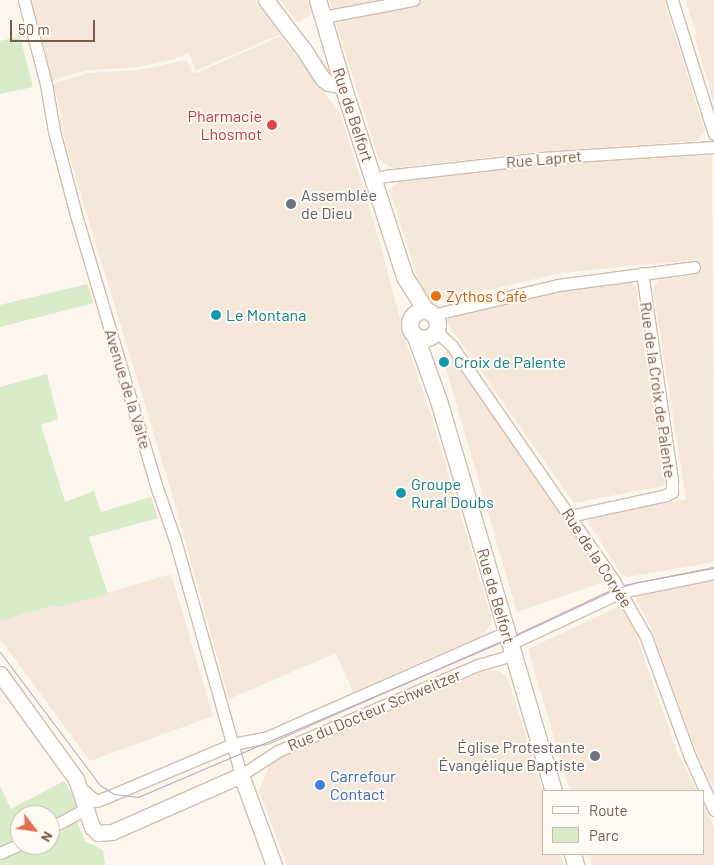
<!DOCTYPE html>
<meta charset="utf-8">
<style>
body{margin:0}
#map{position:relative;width:714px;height:865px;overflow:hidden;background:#fdf6ec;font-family:Barlow,sans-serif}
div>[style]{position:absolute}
.residential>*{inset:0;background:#f5e8da}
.green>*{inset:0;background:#d8ecc9}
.roads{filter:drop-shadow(1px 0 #d1beb0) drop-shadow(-1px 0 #d1beb0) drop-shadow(0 1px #d1beb0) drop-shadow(0 -1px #d1beb0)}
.minor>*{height:11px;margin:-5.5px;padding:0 5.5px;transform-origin:5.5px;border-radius:5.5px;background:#fff}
.tertiary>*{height:15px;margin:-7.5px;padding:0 7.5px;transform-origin:7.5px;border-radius:7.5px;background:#fff}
.secondary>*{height:16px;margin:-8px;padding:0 8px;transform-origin:8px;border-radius:8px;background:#fff}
.secondary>.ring{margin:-8px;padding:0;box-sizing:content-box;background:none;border:16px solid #fff;border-radius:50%}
.tram>*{height:1px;margin:-0.5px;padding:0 0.5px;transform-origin:0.5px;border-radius:0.5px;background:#b9a8c9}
.dots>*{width:14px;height:14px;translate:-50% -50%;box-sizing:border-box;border:2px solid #fffaf3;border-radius:50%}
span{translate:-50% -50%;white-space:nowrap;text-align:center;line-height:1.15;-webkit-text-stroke:4px #fffaf3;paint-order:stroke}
.street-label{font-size:16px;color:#7a5c4d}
.health-label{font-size:16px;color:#be3a42}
.right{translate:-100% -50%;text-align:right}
.worship-label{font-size:16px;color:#5b616d}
.left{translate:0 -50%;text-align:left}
.food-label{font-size:16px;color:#c56008}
.culture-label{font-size:16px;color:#0d838f}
.shop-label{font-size:16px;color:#366cbe}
.legend{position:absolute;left:542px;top:790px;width:162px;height:65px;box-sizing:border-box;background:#fffaf3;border:1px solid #cabbb1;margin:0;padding:6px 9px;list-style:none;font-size:15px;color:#7a5c4d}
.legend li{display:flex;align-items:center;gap:10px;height:25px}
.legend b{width:25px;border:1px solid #cabbb1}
.north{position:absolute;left:10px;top:805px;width:50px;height:50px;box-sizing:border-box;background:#fffaf3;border:1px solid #cabbb1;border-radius:50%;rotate:120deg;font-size:14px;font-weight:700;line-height:20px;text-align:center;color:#7a5c4d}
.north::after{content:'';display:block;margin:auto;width:18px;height:22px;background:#e76f51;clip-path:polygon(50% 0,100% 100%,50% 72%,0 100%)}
.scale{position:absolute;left:10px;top:20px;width:85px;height:22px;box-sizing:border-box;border:2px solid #7a5c4d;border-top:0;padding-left:6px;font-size:15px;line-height:18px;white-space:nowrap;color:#7a5c4d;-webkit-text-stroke:4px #fffaf3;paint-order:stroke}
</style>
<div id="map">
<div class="residential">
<i style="clip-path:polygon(32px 0,255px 0,280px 34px,196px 71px,189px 53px,175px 59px,138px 67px,88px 70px,52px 80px)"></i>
<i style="clip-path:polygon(280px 0,307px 0,312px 14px,299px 22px,295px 20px)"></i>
<i style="clip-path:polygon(329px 0,393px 0,333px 11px)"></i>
<i style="clip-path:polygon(425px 0,664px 0,705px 132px,697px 141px,536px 152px,393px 168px,379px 160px,334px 17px)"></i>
<i style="clip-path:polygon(685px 0,714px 0,714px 102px,694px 35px,697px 34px)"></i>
<i style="clip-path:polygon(281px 36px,341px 115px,380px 243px,406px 342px,429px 409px,491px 617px,491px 625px,481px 636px,353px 692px,336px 653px,229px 699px,173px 497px,71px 162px,59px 119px,62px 117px,53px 84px,88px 73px,139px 70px,186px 60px,193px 73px,196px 73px)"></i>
<i style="clip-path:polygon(712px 155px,714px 562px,628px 577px,622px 575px,589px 524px,591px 517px,686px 499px,653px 289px,659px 279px,696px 275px,694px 260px,561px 273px,432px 303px,421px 290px,390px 190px,399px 181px,537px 166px,626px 159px)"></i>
<i style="clip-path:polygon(631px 282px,636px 288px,666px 482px,663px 486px,574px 503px,447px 323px,449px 317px,565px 289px)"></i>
<i style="clip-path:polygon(447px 351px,558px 509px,606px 581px,517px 612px,442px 355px)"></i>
<i style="clip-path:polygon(171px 574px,213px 716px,90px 761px,0 639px,0 621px,55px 605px,57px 608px)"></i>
<i style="clip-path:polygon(714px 579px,714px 789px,696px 751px,650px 626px,636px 600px,638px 593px)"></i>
<i style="clip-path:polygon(620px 606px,635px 632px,677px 752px,697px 791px,570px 791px,528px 649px)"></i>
<i style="clip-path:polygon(484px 671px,499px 671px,508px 679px,543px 791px,543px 854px,561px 854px,564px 865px,287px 865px,259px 791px,271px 762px)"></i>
<i style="clip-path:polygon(703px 805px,705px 807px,714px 827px,714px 865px,592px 865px,589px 854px,703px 854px)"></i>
</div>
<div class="green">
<i style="clip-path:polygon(20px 36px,33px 87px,0 94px,0 41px)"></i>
<i style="clip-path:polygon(87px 284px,94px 303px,0 327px,0 305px)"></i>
<i style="clip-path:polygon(47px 374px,58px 419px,41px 425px,65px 502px,94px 491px,101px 512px,151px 497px,158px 518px,89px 537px,108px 594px,56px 608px,55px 605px,0 621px,0 387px)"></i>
<i style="clip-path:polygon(64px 781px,81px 811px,50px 825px,50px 815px,20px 815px,20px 839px,0 849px,0 786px,11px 809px)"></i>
<i style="clip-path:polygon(77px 822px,85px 841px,103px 850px,105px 865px,0 865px,0 861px,32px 845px,50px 845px,50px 836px)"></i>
</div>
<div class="roads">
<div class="minor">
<i style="left:24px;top:0;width:87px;rotate:75.3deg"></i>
<i style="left:46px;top:84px;width:48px;rotate:80.3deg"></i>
<i style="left:54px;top:131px;width:87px;rotate:75.3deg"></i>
<i style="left:76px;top:215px;width:288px;rotate:73.5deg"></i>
<i style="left:158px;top:491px;width:52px;rotate:70.9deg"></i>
<i style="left:175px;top:540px;width:244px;rotate:74.3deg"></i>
<i style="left:241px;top:775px;width:44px;rotate:-33deg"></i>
<i style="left:278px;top:751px;width:218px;rotate:-23.3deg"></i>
<i style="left:478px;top:665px;width:36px;rotate:-16deg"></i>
<i style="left:672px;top:0;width:140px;rotate:72.6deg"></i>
<i style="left:323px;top:17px;width:92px;rotate:-10.7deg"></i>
<i style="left:375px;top:179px;width:10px;rotate:-17deg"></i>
<i style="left:385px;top:176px;width:158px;rotate:-6.5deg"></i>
<i style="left:542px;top:158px;width:172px;rotate:-3.7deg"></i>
<i style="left:435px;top:316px;width:10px;rotate:-24deg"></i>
<i style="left:444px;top:312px;width:117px;rotate:-13.3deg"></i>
<i style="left:558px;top:285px;width:137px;rotate:-7.5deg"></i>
<i style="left:436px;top:331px;width:22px;rotate:43deg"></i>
<i style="left:452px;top:346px;width:285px;rotate:55.4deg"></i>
<i style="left:614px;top:581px;width:64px;rotate:60.3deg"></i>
<i style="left:646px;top:637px;width:128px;rotate:69.9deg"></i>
<i style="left:690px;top:757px;width:58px;rotate:65.6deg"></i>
<i style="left:570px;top:516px;width:98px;rotate:-12.3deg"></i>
<i style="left:666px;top:495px;width:7px;rotate:-27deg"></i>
<i style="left:672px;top:492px;width:12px;rotate:-90deg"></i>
<i style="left:672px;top:480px;width:209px;rotate:-98.2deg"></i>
<i style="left:510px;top:644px;width:123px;rotate:-25.1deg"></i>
<i style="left:621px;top:592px;width:95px;rotate:-11.5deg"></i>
<i style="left:82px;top:789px;width:18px;rotate:41deg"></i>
<i style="left:96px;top:801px;width:12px;rotate:-20deg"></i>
<i style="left:107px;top:797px;width:137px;rotate:-22.8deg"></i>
<i style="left:233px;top:744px;width:33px;rotate:-11deg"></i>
<i style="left:265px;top:738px;width:263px;rotate:-23.7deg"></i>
<i style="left:50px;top:828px;width:40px;rotate:-28deg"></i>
<i style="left:0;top:853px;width:22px;rotate:-24deg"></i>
</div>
<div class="tertiary">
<i style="left:266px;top:0;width:63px;rotate:52.8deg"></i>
<i style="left:304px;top:50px;width:35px;rotate:57deg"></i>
<i style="left:323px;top:79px;width:6px;rotate:39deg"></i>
<i style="left:328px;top:83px;width:15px;rotate:11deg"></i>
<i style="left:0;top:674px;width:130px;rotate:54.1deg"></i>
<i style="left:76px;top:779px;width:51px;rotate:71.6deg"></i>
<i style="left:92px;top:827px;width:8px;rotate:45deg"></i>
<i style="left:98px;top:833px;width:14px;rotate:-4deg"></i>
<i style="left:112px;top:832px;width:141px;rotate:-23.8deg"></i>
<i style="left:241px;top:775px;width:96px;rotate:69.9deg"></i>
</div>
<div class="secondary">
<i style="left:318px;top:0;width:96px;rotate:73.6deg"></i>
<i style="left:345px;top:92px;width:194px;rotate:72deg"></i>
<i style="left:405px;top:277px;width:40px;rotate:58deg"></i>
<i class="ring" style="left:410px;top:311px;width:12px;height:12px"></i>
<i style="left:416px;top:337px;width:68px;rotate:70.2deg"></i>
<i style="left:439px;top:401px;width:407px;rotate:73.6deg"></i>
<i style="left:573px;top:854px;width:11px;rotate:75deg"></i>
</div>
</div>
<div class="tram">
<i style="left:0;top:652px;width:166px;rotate:53.1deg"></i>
<i style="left:100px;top:785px;width:17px;rotate:33deg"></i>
<i style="left:114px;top:794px;width:24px;rotate:7deg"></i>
<i style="left:138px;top:797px;width:402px;rotate:-23.1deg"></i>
<i style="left:508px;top:639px;width:121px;rotate:-24.9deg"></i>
<i style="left:618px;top:588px;width:21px;rotate:-17deg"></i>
<i style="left:638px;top:582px;width:77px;rotate:-10.4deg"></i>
</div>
<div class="dots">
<i style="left:272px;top:125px;background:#e0444e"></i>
<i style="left:291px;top:204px;background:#6b7280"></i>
<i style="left:436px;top:296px;background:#e8710a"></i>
<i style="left:216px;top:315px;background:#0f9aa8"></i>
<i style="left:444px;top:362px;background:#0f9aa8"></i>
<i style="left:401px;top:493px;background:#0f9aa8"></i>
<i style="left:595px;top:756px;background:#6b7280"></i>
<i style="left:320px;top:785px;background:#3f7fe0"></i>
</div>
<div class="street-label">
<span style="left:353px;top:115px;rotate:72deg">Rue de Belfort</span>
<span style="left:544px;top:159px;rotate:-5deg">Rue Lapret</span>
<span style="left:128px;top:389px;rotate:73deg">Avenue de la Vaite</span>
<span style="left:658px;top:390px;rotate:82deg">Rue de la Croix de Palente</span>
<span style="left:597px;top:558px;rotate:57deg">Rue de la Corvée</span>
<span style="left:496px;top:596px;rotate:74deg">Rue de Belfort</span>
<span style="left:374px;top:710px;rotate:-23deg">Rue du Docteur Schweitzer</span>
</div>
<div class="health-label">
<span class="right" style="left:262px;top:125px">Pharmacie<br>Lhosmot</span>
</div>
<div class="worship-label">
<span class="left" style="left:301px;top:204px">Assemblée<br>de Dieu</span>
<span class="right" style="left:585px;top:756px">Église Protestante<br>Évangélique Baptiste</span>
</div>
<div class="food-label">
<span class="left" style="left:446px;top:296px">Zythos Café</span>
</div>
<div class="culture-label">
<span class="left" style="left:226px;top:315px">Le Montana</span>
<span class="left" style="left:454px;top:362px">Croix de Palente</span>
<span class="left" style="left:411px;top:493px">Groupe<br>Rural Doubs</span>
</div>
<div class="shop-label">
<span class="left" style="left:330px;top:785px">Carrefour<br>Contact</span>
</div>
<ul class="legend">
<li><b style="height:6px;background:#fff"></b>Route</li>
<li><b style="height:14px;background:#d8ecc9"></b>Parc</li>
</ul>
<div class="north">N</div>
<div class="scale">50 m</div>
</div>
